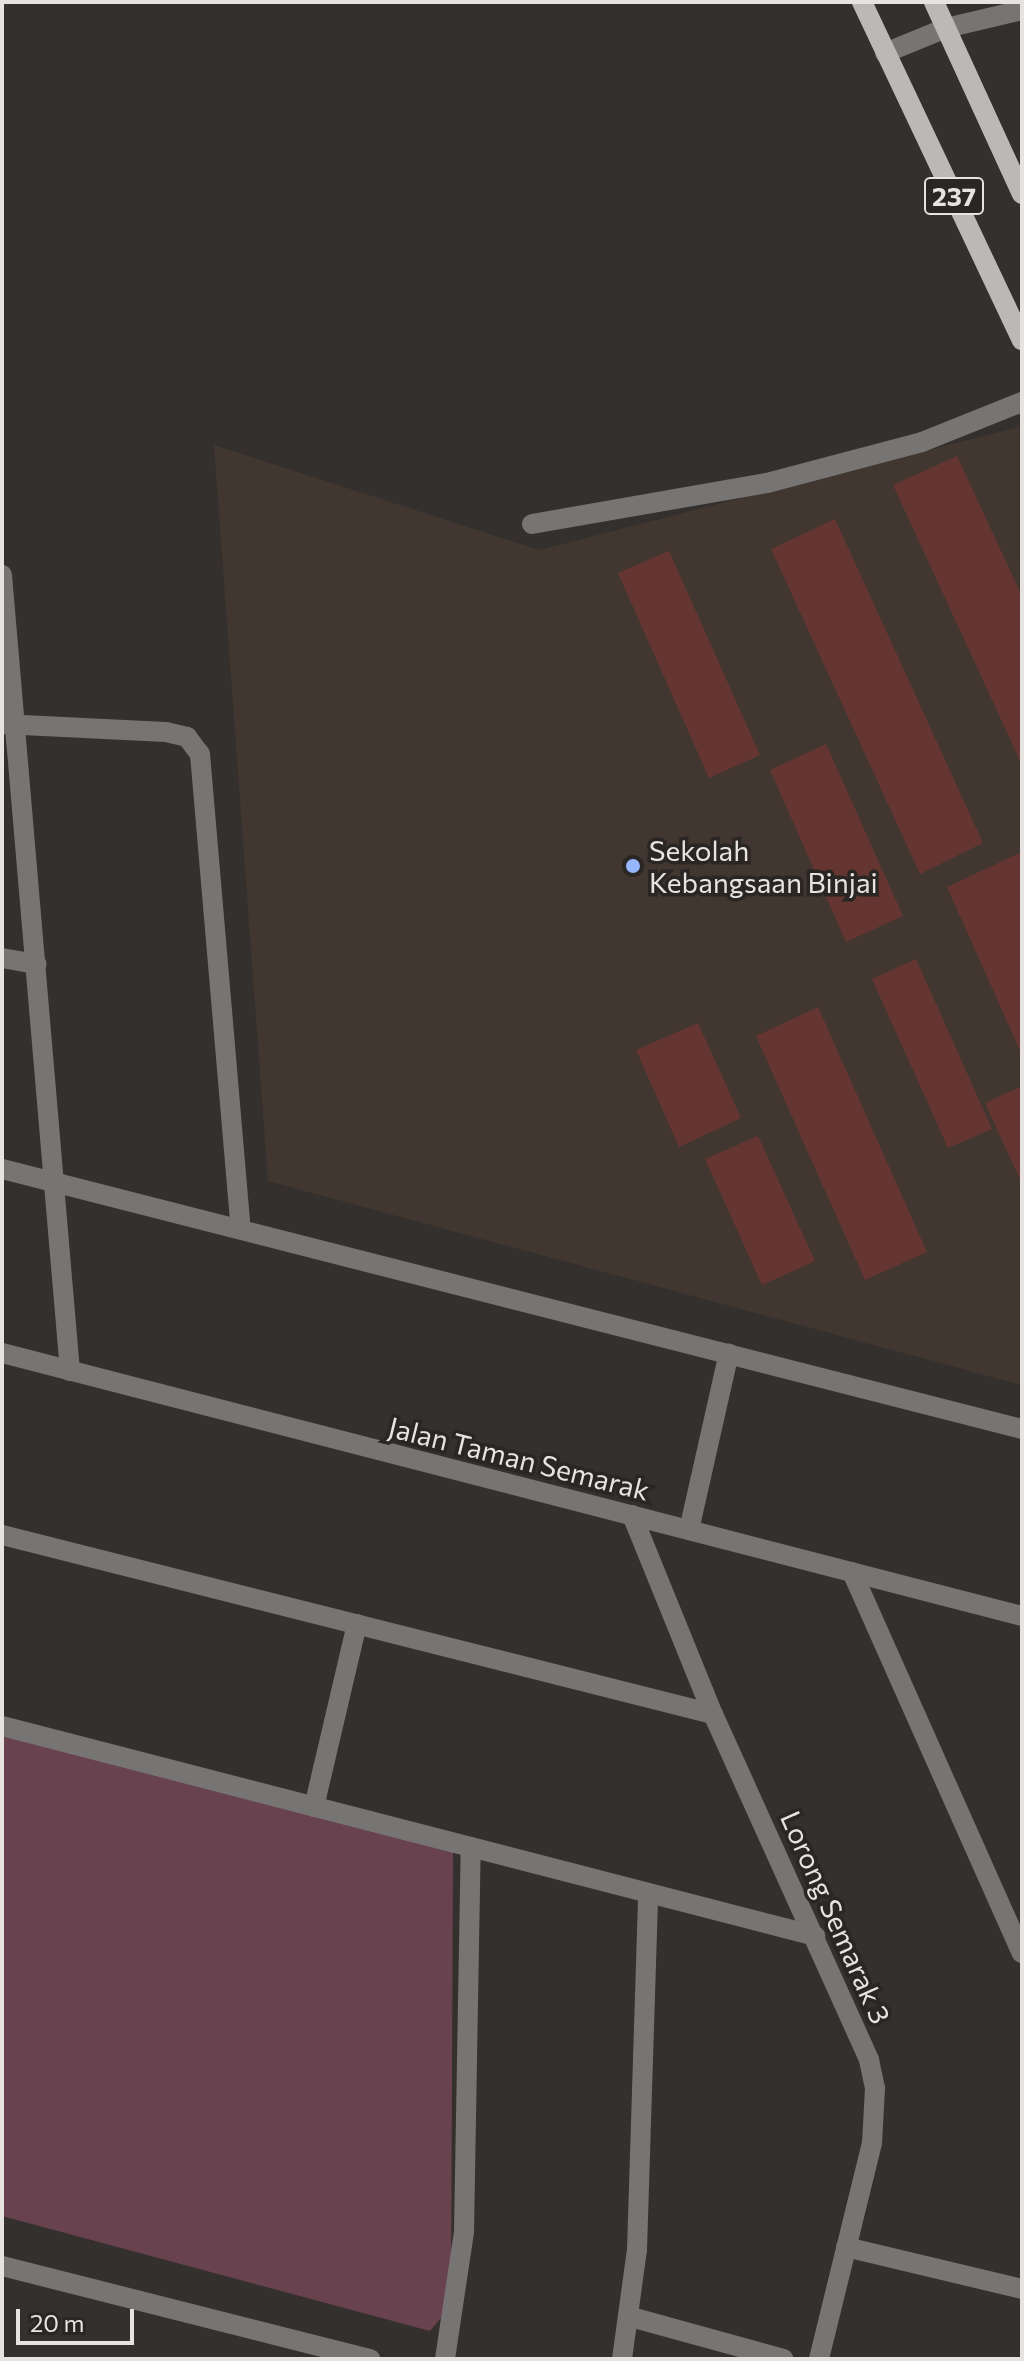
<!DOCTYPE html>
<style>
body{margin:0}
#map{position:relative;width:1024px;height:2361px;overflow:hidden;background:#34302d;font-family:Commissioner,sans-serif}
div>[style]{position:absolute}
.built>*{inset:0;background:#413730}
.green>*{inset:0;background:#694250}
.building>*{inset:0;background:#653631}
.minor>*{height:20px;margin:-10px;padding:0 10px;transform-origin:10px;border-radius:10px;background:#767573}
.major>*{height:20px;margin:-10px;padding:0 10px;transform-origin:10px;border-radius:10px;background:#bbb9b5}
.dots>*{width:22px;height:22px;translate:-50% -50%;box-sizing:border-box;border:4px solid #2a2623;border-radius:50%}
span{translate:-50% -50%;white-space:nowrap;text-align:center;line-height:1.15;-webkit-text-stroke:7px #2a2623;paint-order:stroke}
.shield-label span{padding:2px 6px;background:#2a2623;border:2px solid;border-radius:6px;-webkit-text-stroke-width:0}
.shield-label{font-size:26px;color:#e6e3e1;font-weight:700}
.poi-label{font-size:28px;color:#e6e3e1}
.left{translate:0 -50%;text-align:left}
.street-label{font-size:28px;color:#e6e3e1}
.frame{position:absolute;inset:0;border:4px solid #e6e3e1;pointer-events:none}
.scale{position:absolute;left:16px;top:2309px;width:118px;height:36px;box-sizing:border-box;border:4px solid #e6e3e1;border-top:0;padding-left:10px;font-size:24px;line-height:28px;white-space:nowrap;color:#e6e3e1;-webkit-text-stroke:6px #2a2623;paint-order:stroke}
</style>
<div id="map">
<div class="built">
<i style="clip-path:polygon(1019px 427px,1022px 1385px,268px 1181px,214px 445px,539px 550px)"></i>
</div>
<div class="green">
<i style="clip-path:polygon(2px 1735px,453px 1849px,451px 2306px,430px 2331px,2px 2216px)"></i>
</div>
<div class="building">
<i style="clip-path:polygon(957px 456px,1022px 596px,1022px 765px,893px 485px)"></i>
<i style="clip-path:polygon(835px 519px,983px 843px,920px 874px,771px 549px)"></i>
<i style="clip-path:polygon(669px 551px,760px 755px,709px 778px,618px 573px)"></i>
<i style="clip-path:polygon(826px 744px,903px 916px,846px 942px,770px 770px)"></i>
<i style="clip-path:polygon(1022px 852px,1022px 1055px,947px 887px)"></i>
<i style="clip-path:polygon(916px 959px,992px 1129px,948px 1148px,872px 979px)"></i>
<i style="clip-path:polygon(818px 1007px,927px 1252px,865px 1280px,756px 1036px)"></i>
<i style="clip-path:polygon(698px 1023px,741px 1118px,679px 1147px,636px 1050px)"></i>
<i style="clip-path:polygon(1022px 1086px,1022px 1184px,985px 1103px)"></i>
<i style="clip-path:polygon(758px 1136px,815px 1261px,762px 1285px,705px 1159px)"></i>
</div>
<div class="minor">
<i style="left:885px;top:53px;width:66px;rotate:-22.3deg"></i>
<i style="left:946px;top:28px;width:78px;rotate:-13.3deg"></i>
<i style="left:532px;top:524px;width:239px;rotate:-9.9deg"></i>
<i style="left:767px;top:483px;width:160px;rotate:-14.8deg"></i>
<i style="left:922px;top:442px;width:108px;rotate:-21.8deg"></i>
<i style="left:2px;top:575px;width:799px;rotate:85.12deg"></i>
<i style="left:2px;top:724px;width:164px;rotate:2.8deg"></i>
<i style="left:166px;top:732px;width:22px;rotate:13deg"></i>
<i style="left:187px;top:737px;width:21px;rotate:53deg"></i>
<i style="left:200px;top:754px;width:477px;rotate:85.1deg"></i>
<i style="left:2px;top:958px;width:35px;rotate:10deg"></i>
<i style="left:2px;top:1169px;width:1053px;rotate:14.3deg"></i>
<i style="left:2px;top:1353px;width:1053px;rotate:14.46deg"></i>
<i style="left:632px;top:1515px;width:215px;rotate:67.9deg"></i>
<i style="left:713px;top:1714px;width:380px;rotate:65.7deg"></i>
<i style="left:869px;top:2060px;width:29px;rotate:78deg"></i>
<i style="left:875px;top:2088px;width:55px;rotate:93.1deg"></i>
<i style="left:872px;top:2143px;width:222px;rotate:103.8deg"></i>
<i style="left:689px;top:1530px;width:181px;rotate:-77.3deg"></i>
<i style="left:2px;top:1535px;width:733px;rotate:14.13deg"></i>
<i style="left:852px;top:1572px;width:417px;rotate:66deg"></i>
<i style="left:2px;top:1726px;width:840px;rotate:14.48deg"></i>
<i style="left:314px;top:1807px;width:188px;rotate:-76.8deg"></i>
<i style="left:846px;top:2247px;width:181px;rotate:13.4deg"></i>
<i style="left:2px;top:2266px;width:380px;rotate:14.2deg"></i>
<i style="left:631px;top:2317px;width:158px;rotate:15.4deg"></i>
<i style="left:445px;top:2359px;width:128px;rotate:-81.5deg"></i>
<i style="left:464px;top:2232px;width:385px;rotate:-89deg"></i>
<i style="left:622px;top:2359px;width:110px;rotate:-82.2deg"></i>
<i style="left:637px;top:2250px;width:357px;rotate:-88.2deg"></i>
</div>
<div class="major">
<i style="left:862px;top:2px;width:374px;rotate:64.7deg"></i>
<i style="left:934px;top:2px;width:211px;rotate:65.4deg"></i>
</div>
<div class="dots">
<i style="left:633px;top:866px;background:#96b6fd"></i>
</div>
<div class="shield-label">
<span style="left:954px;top:196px">237</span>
</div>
<div class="poi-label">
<span class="left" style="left:649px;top:866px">Sekolah<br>Kebangsaan Binjai</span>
</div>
<div class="street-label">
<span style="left:519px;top:1458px;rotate:14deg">Jalan Taman Semarak</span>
<span style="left:836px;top:1917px;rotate:66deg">Lorong Semarak 3</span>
</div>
<div class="frame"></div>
<div class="scale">20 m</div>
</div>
